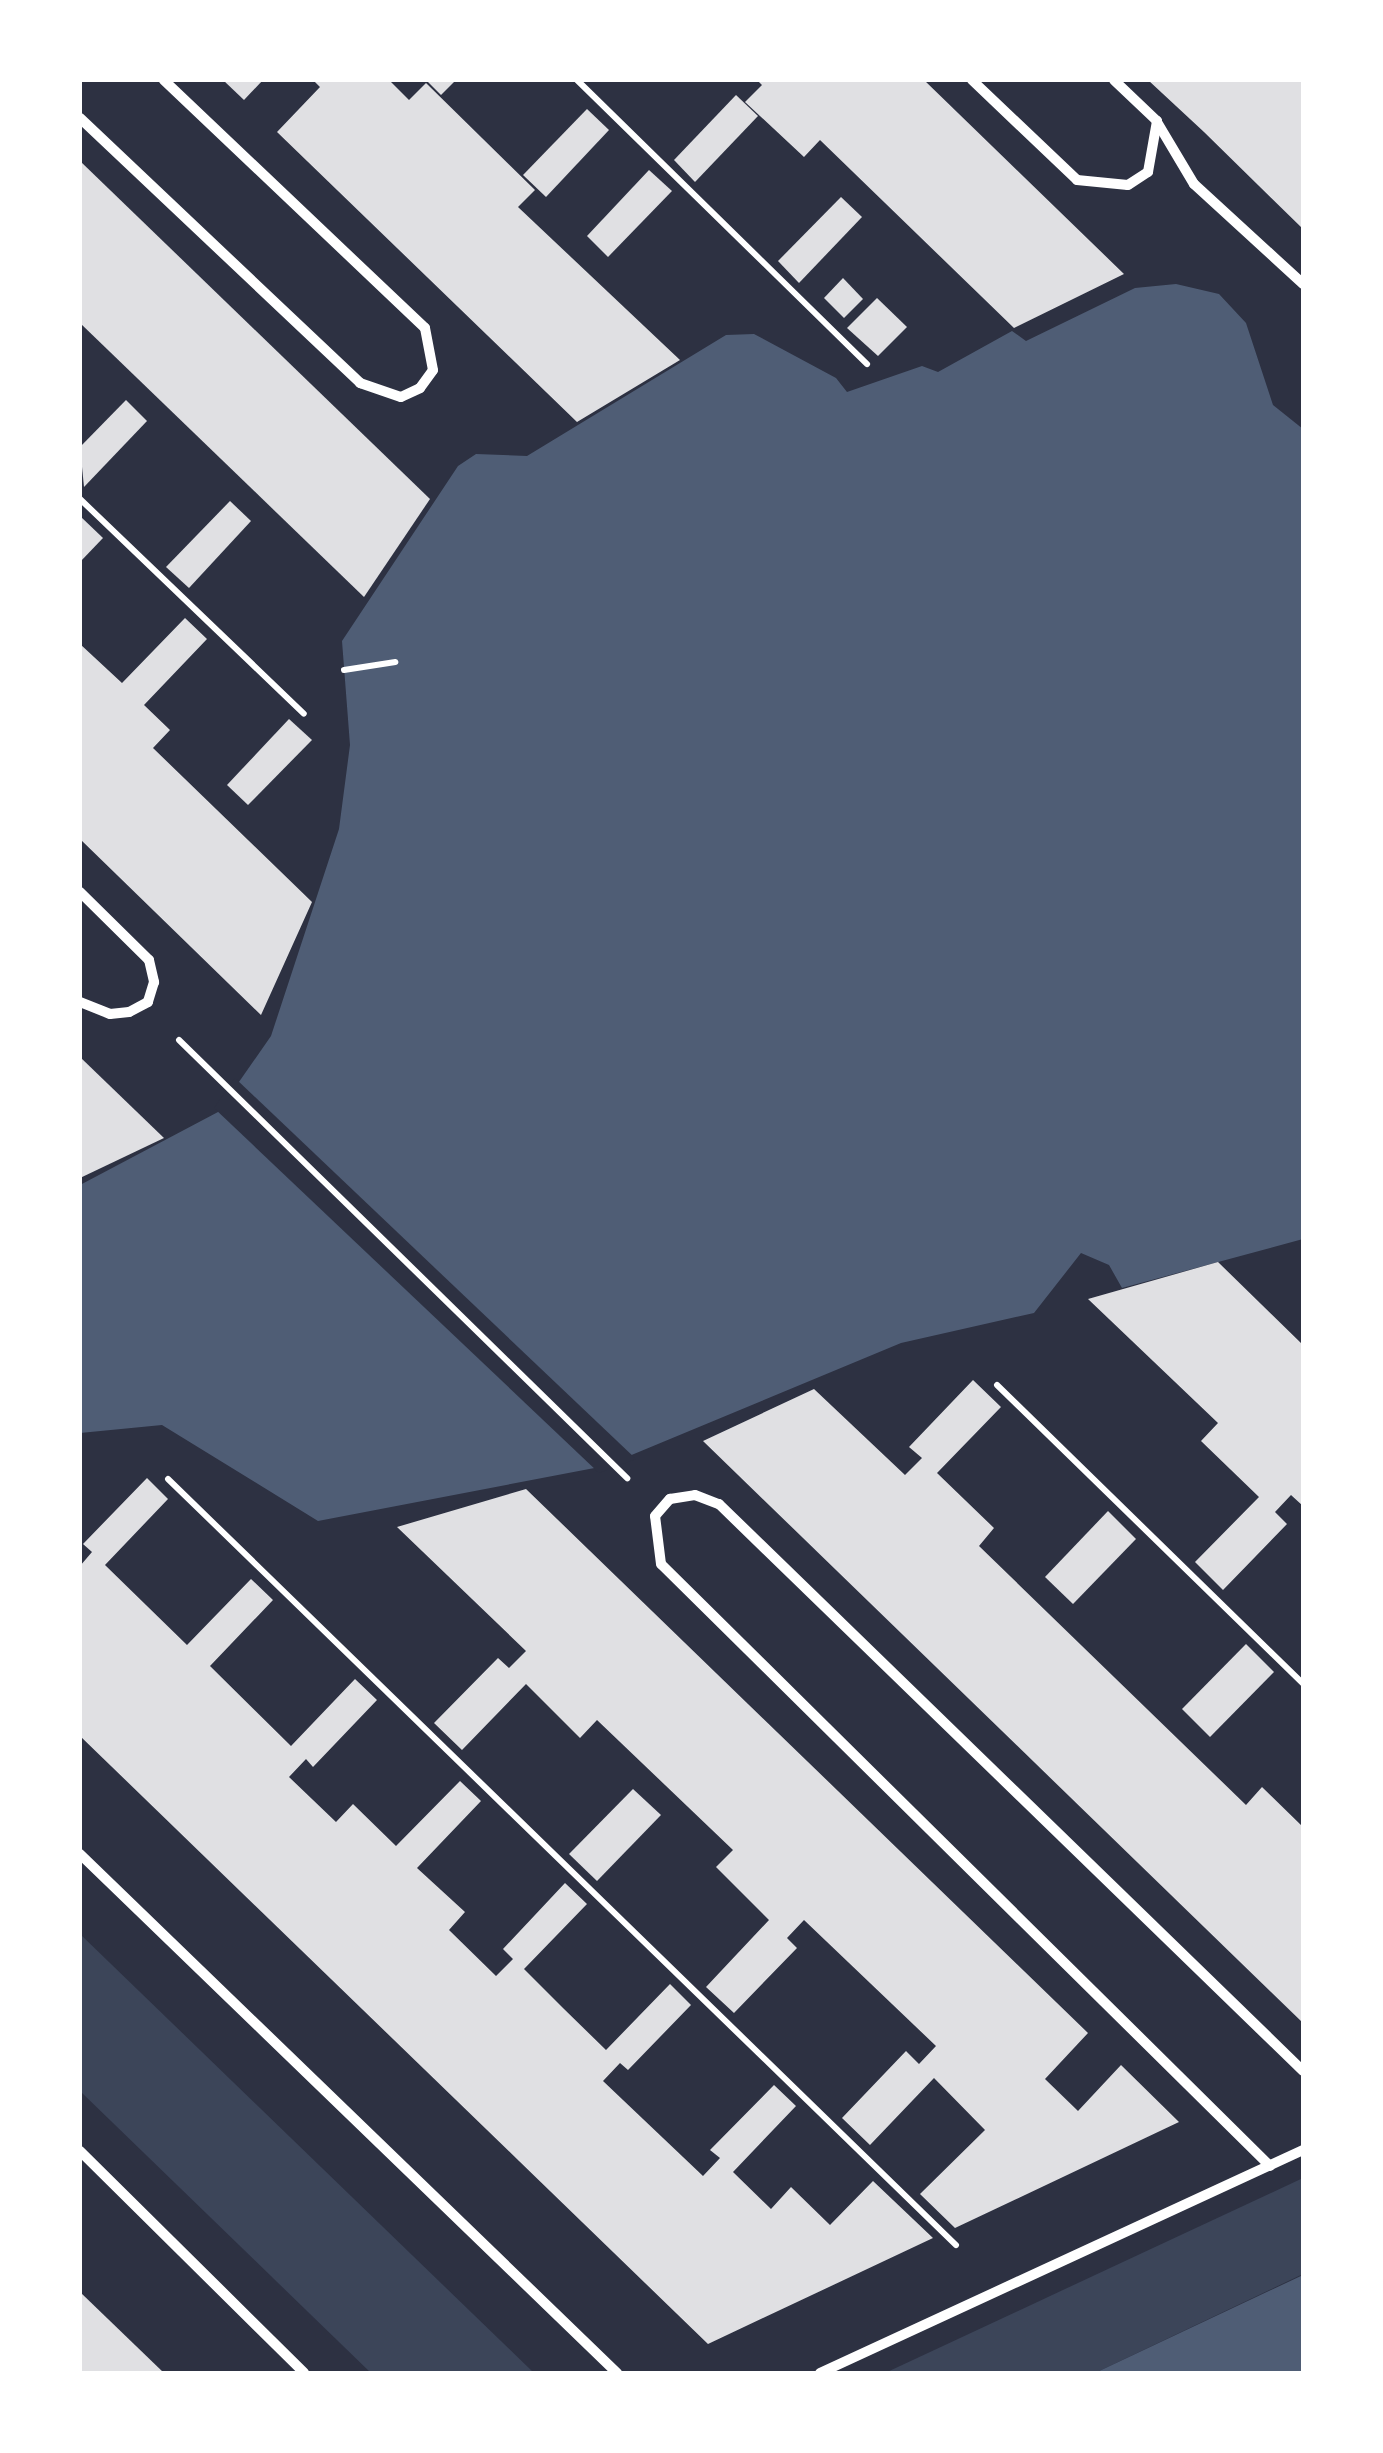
<!DOCTYPE html>
<style>
body{margin:0}
#map{position:relative;width:1383px;height:2453px;overflow:hidden;background:#2d3142;font-family:"Exo 2",sans-serif}
div>[style]{position:absolute}
.green>*{inset:0;background:#3c4559}
.water>*{inset:0;background:#4f5d75}
.pier>*{inset:0;background:#2d3142}
.building>*{inset:0;background:#e0e0e3}
.path>*{height:6px;margin:-3px;padding:0 3px;transform-origin:3px;border-radius:3px;background:#fff}
.minor>*{height:10px;margin:-5px;padding:0 5px;transform-origin:5px;border-radius:5px;background:#fff}
span{translate:-50% -50%;white-space:nowrap;text-align:center;line-height:1.15;-webkit-text-stroke:9px #fff;paint-order:stroke}
.frame{position:absolute;inset:0;border:82px solid #fff;pointer-events:none}
</style>
<div id="map">
<div class="green">
<i style="clip-path:polygon(80px 1934px,534px 2373px,371px 2373px,80px 2091px)"></i>
<i style="clip-path:polygon(1303px 2178px,1303px 2274px,1095px 2373px,885px 2373px)"></i>
</div>
<div class="water">
<i style="clip-path:polygon(1176px 284px,1219px 294px,1246px 323px,1273px 405px,1303px 429px,1303px 1239px,1122px 1288px,1109px 1265px,1081px 1253px,1034px 1313px,901px 1343px,605px 1466px,318px 1521px,162px 1425px,80px 1433px,80px 1185px,218px 1112px,271px 1036px,339px 829px,350px 745px,342px 641px,458px 466px,476px 454px,527px 456px,726px 335px,754px 334px,836px 378px,847px 392px,922px 366px,938px 372px,1012px 331px,1026px 341px,1135px 288px)"></i>
<i style="clip-path:polygon(1303px 2275px,1303px 2372px,1095px 2373px)"></i>
</div>
<div class="pier">
<i style="clip-path:polygon(235px 1078px,636px 1459px,599px 1473px,214px 1108px)"></i>
</div>
<div class="building">
<i style="clip-path:polygon(223px 80px,263px 80px,244px 100px)"></i>
<i style="clip-path:polygon(313px 80px,389px 80px,409px 100px,426px 83px,535px 190px,518px 207px,680px 360px,577px 422px,277px 132px,320px 87px)"></i>
<i style="clip-path:polygon(426px 80px,456px 80px,441px 95px)"></i>
<i style="clip-path:polygon(757px 80px,924px 80px,1124px 274px,1014px 328px,820px 140px,804px 157px,745px 102px,762px 85px)"></i>
<i style="clip-path:polygon(1148px 80px,1303px 80px,1303px 229px,1204px 132px)"></i>
<i style="clip-path:polygon(736px 95px,758px 116px,695px 182px,674px 160px)"></i>
<i style="clip-path:polygon(587px 109px,609px 130px,546px 197px,523px 175px)"></i>
<i style="clip-path:polygon(80px 161px,430px 499px,364px 597px,80px 323px)"></i>
<i style="clip-path:polygon(649px 170px,672px 191px,608px 257px,587px 236px)"></i>
<i style="clip-path:polygon(841px 197px,862px 217px,799px 283px,778px 261px)"></i>
<i style="clip-path:polygon(843px 278px,863px 299px,844px 318px,824px 298px)"></i>
<i style="clip-path:polygon(877px 298px,907px 327px,878px 356px,847px 328px)"></i>
<i style="clip-path:polygon(126px 400px,147px 421px,84px 487px,80px 447px)"></i>
<i style="clip-path:polygon(230px 501px,251px 521px,189px 588px,166px 567px)"></i>
<i style="clip-path:polygon(80px 516px,103px 538px,80px 562px)"></i>
<i style="clip-path:polygon(185px 618px,207px 639px,144px 705px,170px 730px,153px 748px,312px 902px,261px 1015px,80px 839px,80px 644px,122px 683px)"></i>
<i style="clip-path:polygon(289px 719px,312px 740px,248px 805px,227px 785px)"></i>
<i style="clip-path:polygon(80px 1057px,164px 1138px,80px 1178px)"></i>
<i style="clip-path:polygon(1218px 1262px,1303px 1345px,1303px 1506px,1291px 1495px,1275px 1512px,1287px 1524px,1223px 1590px,1195px 1562px,1259px 1497px,1201px 1441px,1218px 1423px,1088px 1299px)"></i>
<i style="clip-path:polygon(973px 1380px,1001px 1407px,937px 1473px,994px 1528px,979px 1546px,1246px 1805px,1262px 1787px,1303px 1827px,1303px 2023px,703px 1441px,814px 1389px,905px 1475px,922px 1458px,909px 1447px)"></i>
<i style="clip-path:polygon(147px 1478px,168px 1499px,105px 1565px,187px 1645px,251px 1579px,273px 1600px,210px 1666px,291px 1746px,355px 1679px,377px 1700px,313px 1767px,306px 1759px,289px 1777px,336px 1822px,353px 1804px,396px 1846px,460px 1781px,481px 1801px,417px 1868px,465px 1912px,449px 1930px,496px 1976px,513px 1959px,503px 1949px,565px 1883px,587px 1904px,524px 1969px,563px 2008px,606px 2050px,670px 1984px,691px 2005px,628px 2070px,620px 2063px,603px 2081px,703px 2176px,720px 2158px,710px 2150px,774px 2085px,796px 2106px,733px 2172px,771px 2209px,791px 2187px,830px 2225px,873px 2181px,933px 2238px,708px 2344px,519px 2161px,80px 1736px,80px 1566px,92px 1552px,83px 1544px)"></i>
<i style="clip-path:polygon(526px 1489px,1088px 2033px,1045px 2079px,1078px 2111px,1121px 2065px,1179px 2122px,955px 2228px,920px 2194px,985px 2130px,934px 2078px,870px 2145px,842px 2118px,906px 2051px,919px 2064px,936px 2046px,804px 1920px,787px 1938px,797px 1948px,734px 2013px,706px 1987px,769px 1920px,716px 1867px,733px 1850px,597px 1720px,580px 1738px,526px 1684px,462px 1750px,434px 1723px,498px 1658px,509px 1668px,526px 1651px,397px 1527px)"></i>
<i style="clip-path:polygon(1108px 1511px,1136px 1539px,1073px 1604px,1045px 1577px)"></i>
<i style="clip-path:polygon(1246px 1644px,1274px 1672px,1210px 1737px,1182px 1709px)"></i>
<i style="clip-path:polygon(633px 1789px,661px 1815px,597px 1881px,569px 1854px)"></i>
<i style="clip-path:polygon(80px 2292px,164px 2373px,80px 2373px)"></i>
</div>
<div class="path">
<i style="left:577px;top:80px;width:406px;rotate:44.4deg"></i>
<i style="left:80px;top:499px;width:310px;rotate:43.8deg"></i>
<i style="left:344px;top:670px;width:52px;rotate:-8.9deg"></i>
<i style="left:179px;top:1040px;width:627px;rotate:44.35deg"></i>
<i style="left:997px;top:1385px;width:428px;rotate:44.3deg"></i>
<i style="left:168px;top:1479px;width:1099px;rotate:44.19deg"></i>
</div>
<div class="minor">
<i style="left:972px;top:80px;width:145px;rotate:43.6deg"></i>
<i style="left:1077px;top:180px;width:51px;rotate:5.6deg"></i>
<i style="left:1128px;top:185px;width:24px;rotate:-33deg"></i>
<i style="left:1148px;top:172px;width:52px;rotate:-80deg"></i>
<i style="left:1157px;top:121px;width:59px;rotate:-136.4deg"></i>
<i style="left:80px;top:118px;width:386px;rotate:43.4deg"></i>
<i style="left:360px;top:383px;width:43px;rotate:18.9deg"></i>
<i style="left:401px;top:397px;width:21px;rotate:-25deg"></i>
<i style="left:420px;top:388px;width:22px;rotate:-54deg"></i>
<i style="left:433px;top:370px;width:43px;rotate:-100.8deg"></i>
<i style="left:425px;top:328px;width:360px;rotate:-136.5deg"></i>
<i style="left:1157px;top:122px;width:72px;rotate:59.2deg"></i>
<i style="left:1194px;top:184px;width:148px;rotate:42.5deg"></i>
<i style="left:80px;top:892px;width:97px;rotate:44.6deg"></i>
<i style="left:149px;top:960px;width:23px;rotate:77deg"></i>
<i style="left:154px;top:982px;width:21px;rotate:107deg"></i>
<i style="left:148px;top:1002px;width:21px;rotate:152deg"></i>
<i style="left:129px;top:1012px;width:19px;rotate:174deg"></i>
<i style="left:110px;top:1014px;width:32px;rotate:-158deg"></i>
<i style="left:80px;top:1854px;width:747px;rotate:44.02deg"></i>
<i style="left:80px;top:2151px;width:315px;rotate:44.7deg"></i>
<i style="left:1270px;top:2166px;width:856px;rotate:-135.33deg"></i>
<i style="left:661px;top:1564px;width:48px;rotate:-97.1deg"></i>
<i style="left:655px;top:1516px;width:23px;rotate:-49deg"></i>
<i style="left:670px;top:1499px;width:25px;rotate:-9deg"></i>
<i style="left:695px;top:1495px;width:26px;rotate:21deg"></i>
<i style="left:719px;top:1504px;width:814px;rotate:44.15deg"></i>
<i style="left:820px;top:2373px;width:532px;rotate:-24.78deg"></i>
</div>
<div class="frame"></div>
</div>
